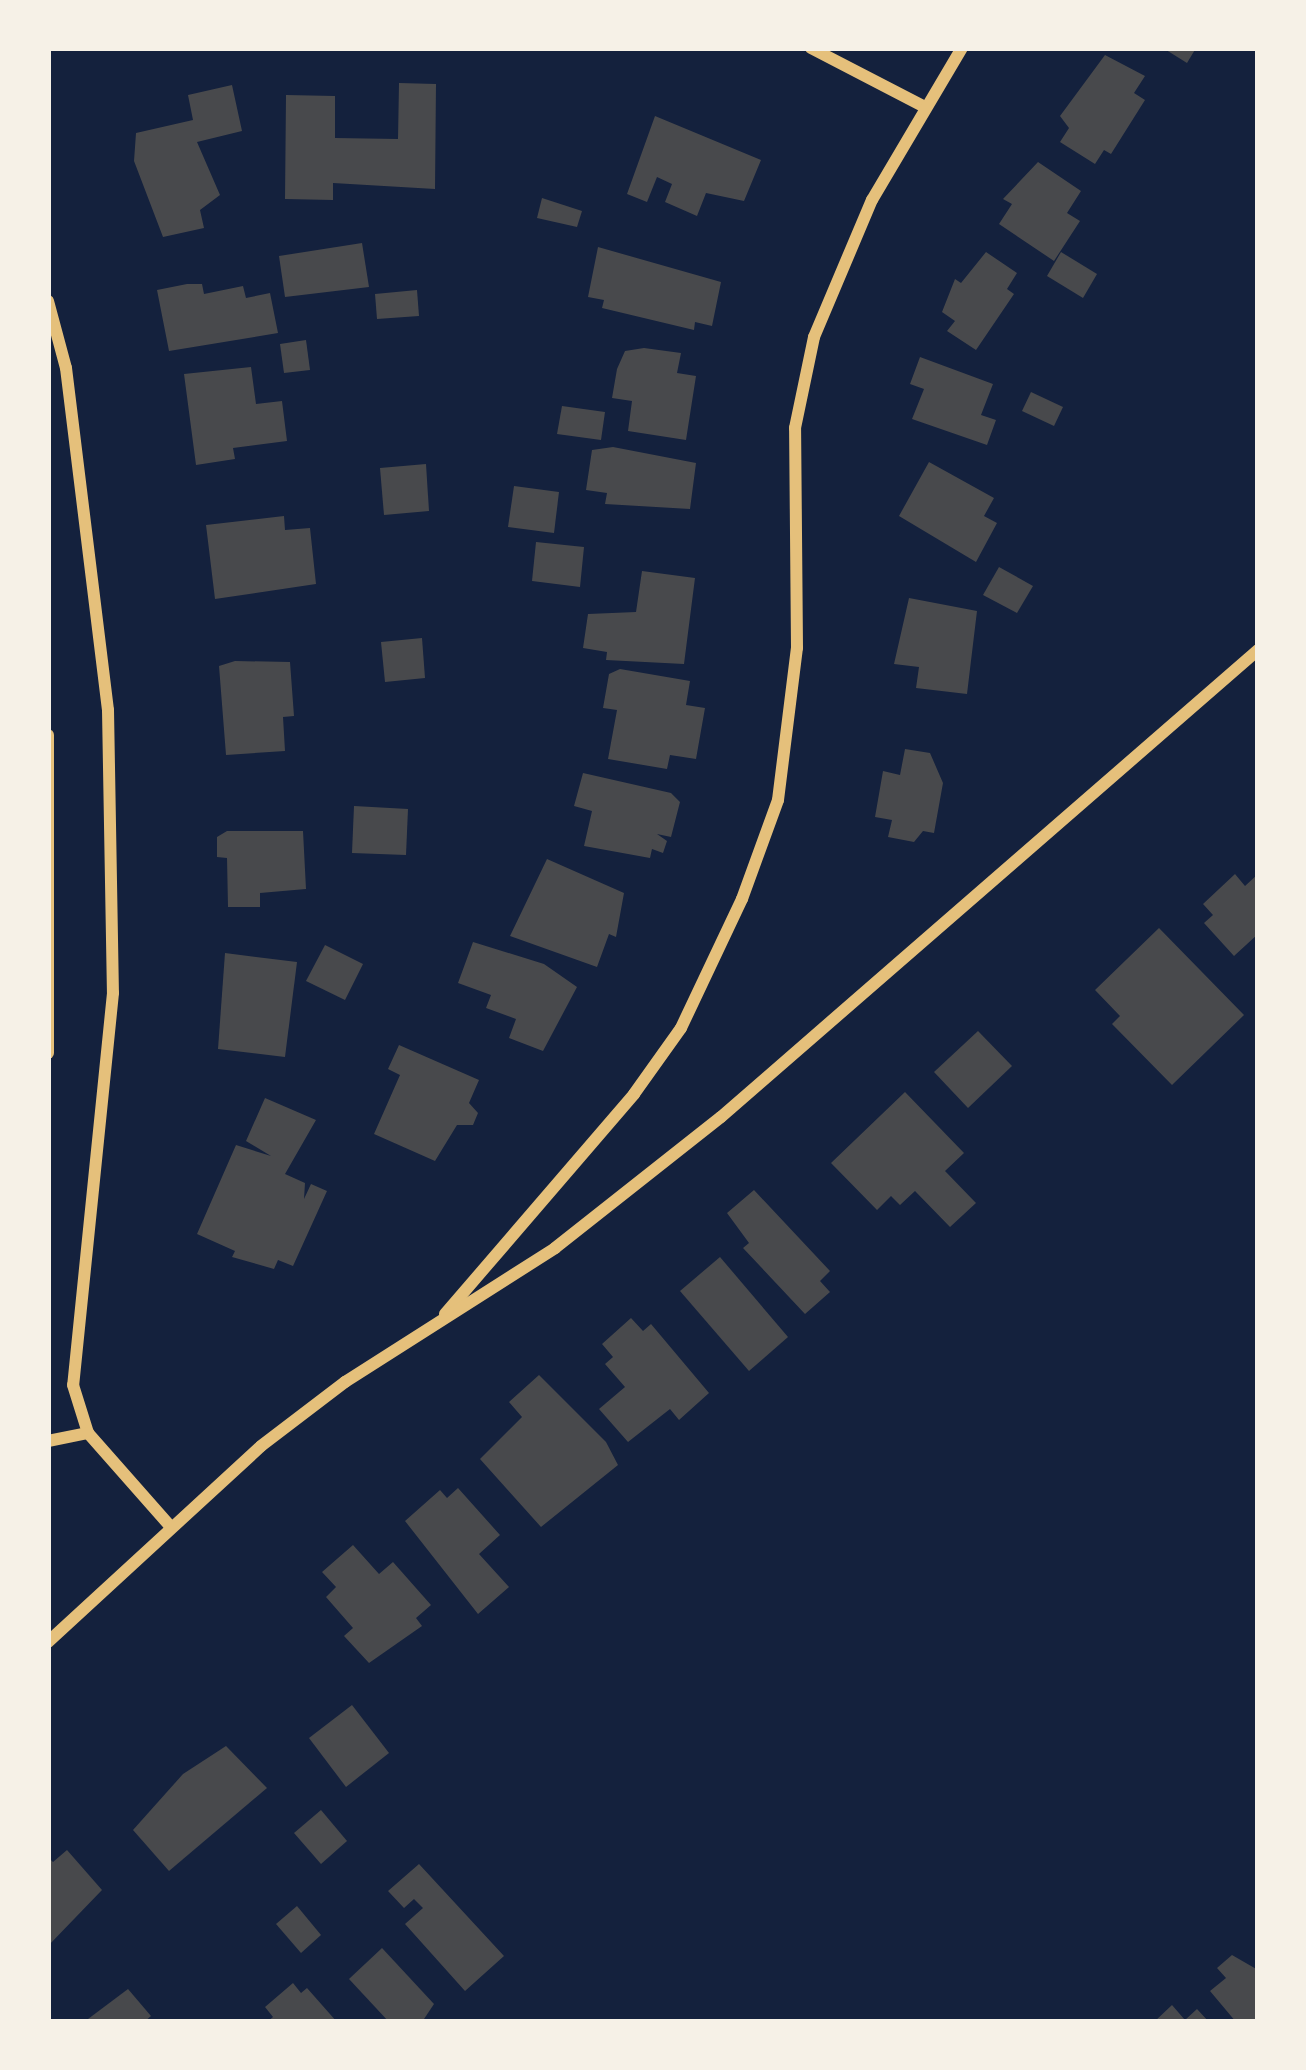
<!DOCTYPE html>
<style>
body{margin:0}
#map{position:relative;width:1306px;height:2070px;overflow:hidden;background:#14213d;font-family:"Varela Round",sans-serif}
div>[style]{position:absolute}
.building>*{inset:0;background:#48494c}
.minor>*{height:12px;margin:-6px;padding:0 6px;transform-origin:6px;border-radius:6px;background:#e5c07b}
span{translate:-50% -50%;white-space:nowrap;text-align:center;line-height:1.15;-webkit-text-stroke:12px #f6f1e7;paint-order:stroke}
.frame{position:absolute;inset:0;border:51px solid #f6f1e7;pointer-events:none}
</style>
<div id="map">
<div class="building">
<i style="clip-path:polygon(1163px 48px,1196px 48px,1187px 63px)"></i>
<i style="clip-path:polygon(1105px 55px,1145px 76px,1134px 93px,1145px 100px,1111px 154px,1104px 150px,1095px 164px,1060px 142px,1069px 128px,1060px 116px)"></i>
<i style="clip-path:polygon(399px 83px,436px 84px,435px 189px,333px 183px,333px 200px,285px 199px,286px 95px,335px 96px,335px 138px,398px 139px)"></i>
<i style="clip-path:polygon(232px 85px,242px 131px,197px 142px,220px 195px,200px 210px,204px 228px,163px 237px,134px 161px,136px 133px,193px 120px,188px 95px)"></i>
<i style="clip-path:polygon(655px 116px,761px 160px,744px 201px,706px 193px,697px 216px,665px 202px,672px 184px,657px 177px,647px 202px,627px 194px)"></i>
<i style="clip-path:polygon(1038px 162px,1081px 191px,1067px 213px,1080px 221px,1054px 261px,999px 224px,1012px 204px,1003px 199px)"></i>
<i style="clip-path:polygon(542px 198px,582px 211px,577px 227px,537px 218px)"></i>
<i style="clip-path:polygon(362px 243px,369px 287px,285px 297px,279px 256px)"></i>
<i style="clip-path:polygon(598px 247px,721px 282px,712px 326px,695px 322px,694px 330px,602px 308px,604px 300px,588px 297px)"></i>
<i style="clip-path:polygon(986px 252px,1017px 273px,1007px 289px,1014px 294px,976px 350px,947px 331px,955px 321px,942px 312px,955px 279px,961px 283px)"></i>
<i style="clip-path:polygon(1061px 252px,1097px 274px,1083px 298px,1047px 276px)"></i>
<i style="clip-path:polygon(187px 284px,202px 284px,204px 294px,243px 286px,246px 298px,270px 293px,278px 333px,169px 351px,157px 290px)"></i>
<i style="clip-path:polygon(417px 290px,419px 316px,377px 319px,375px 294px)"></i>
<i style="clip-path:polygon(306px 340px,310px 370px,284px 373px,280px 344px)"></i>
<i style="clip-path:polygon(644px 348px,681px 353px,677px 373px,696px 376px,686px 440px,628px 431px,632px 401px,612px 398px,617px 369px,625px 351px)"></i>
<i style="clip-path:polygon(920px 357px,993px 384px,981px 415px,996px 420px,987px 445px,912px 419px,924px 389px,910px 384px)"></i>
<i style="clip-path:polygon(251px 367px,256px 404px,282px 401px,287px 441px,233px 448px,235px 459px,196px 465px,184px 374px)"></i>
<i style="clip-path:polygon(1031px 392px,1063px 407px,1054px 426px,1022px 411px)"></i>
<i style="clip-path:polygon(562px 406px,605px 412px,601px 440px,557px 434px)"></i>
<i style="clip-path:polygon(613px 447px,696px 463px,690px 509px,605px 504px,607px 493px,586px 490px,592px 450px)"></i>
<i style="clip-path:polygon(929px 462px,994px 498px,984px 516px,997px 523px,976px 562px,899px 516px)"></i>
<i style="clip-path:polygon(426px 464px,429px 511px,384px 515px,380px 468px)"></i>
<i style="clip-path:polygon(514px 486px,559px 492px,554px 533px,508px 527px)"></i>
<i style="clip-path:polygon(284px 516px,285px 530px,310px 528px,316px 584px,215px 599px,206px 525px)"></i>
<i style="clip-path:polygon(536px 542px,584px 547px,580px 587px,532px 581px)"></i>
<i style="clip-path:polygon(999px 567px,1033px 586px,1017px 613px,983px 595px)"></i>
<i style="clip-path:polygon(642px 571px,695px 578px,684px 664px,606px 660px,607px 652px,583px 648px,588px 614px,636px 612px)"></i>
<i style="clip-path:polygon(909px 598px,977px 611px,967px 694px,916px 688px,919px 667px,894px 664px)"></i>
<i style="clip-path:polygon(422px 638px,425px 678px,385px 682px,381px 642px)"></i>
<i style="clip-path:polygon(235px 661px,290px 662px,294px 716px,283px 717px,285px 751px,226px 755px,219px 666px)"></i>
<i style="clip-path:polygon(620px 669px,690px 681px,686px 705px,705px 708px,696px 759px,670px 755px,667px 769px,608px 759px,617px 710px,603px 708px,609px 674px)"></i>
<i style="clip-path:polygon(905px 749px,930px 753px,943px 783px,934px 833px,923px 831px,914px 842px,888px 837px,892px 820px,875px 817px,883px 771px,900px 775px)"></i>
<i style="clip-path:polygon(583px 773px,671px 793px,680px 802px,671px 837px,657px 834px,667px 841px,663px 853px,652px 849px,650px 858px,584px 846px,592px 811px,574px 806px)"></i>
<i style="clip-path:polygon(354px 806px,408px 809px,406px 855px,352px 853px)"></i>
<i style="clip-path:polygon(227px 831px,303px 831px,306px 889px,260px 893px,260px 907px,228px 907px,227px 858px,217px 857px,217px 837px)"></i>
<i style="clip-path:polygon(547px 859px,624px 893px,616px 937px,609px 934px,597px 967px,510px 936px)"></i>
<i style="clip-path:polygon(1235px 874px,1245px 886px,1258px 874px,1258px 934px,1234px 956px,1204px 923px,1213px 915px,1203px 904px)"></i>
<i style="clip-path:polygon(1159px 928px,1244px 1015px,1172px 1085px,1112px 1024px,1120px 1016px,1095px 990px)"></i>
<i style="clip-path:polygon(473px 942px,544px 964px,577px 987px,543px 1051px,509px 1038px,516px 1019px,486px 1008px,491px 995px,458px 983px)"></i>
<i style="clip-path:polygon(325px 945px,363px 964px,345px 1000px,306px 981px)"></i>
<i style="clip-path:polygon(225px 953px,297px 962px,285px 1057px,218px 1049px)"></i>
<i style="clip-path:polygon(978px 1031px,1012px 1066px,968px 1108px,934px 1072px)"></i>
<i style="clip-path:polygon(399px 1045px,479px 1080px,469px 1103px,478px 1113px,473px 1125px,457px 1125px,435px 1161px,374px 1134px,400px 1075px,388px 1069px)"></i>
<i style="clip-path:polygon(905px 1092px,964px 1153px,945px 1171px,976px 1203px,950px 1227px,915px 1191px,900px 1205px,891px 1196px,877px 1210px,831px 1163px)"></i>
<i style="clip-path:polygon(265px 1098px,316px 1120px,285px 1174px,305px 1183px,304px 1199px,311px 1184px,327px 1191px,293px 1266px,278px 1260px,274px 1269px,232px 1257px,235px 1251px,197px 1234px,236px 1145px,271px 1156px,246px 1141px)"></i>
<i style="clip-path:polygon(754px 1190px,830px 1271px,820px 1281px,830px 1292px,805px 1314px,743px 1248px,749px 1243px,727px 1213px)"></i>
<i style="clip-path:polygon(720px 1257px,788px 1337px,749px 1371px,680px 1291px)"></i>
<i style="clip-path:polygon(631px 1318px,643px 1331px,651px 1324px,709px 1393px,679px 1420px,670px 1409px,628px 1442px,599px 1409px,625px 1387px,605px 1364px,613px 1357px,602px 1344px)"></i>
<i style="clip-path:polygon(539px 1375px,606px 1442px,618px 1465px,541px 1527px,480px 1459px,522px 1417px,509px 1402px)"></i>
<i style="clip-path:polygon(458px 1488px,500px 1535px,479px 1554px,509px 1587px,478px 1614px,405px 1521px,440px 1490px,447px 1498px)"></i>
<i style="clip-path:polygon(353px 1545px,379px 1574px,393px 1562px,431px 1605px,416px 1618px,422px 1626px,369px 1663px,344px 1636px,353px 1628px,326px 1597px,336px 1587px,322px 1572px)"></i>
<i style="clip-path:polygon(352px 1705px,389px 1753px,346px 1787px,309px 1738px)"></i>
<i style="clip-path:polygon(226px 1746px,267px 1788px,169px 1871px,133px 1830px,183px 1774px)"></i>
<i style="clip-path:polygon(321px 1810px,347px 1841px,321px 1864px,294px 1833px)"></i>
<i style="clip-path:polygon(67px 1850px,102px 1890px,48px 1946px,48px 1857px,53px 1862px)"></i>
<i style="clip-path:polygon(419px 1864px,504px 1956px,465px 1991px,405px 1924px,423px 1908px,414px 1899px,404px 1908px,388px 1891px)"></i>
<i style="clip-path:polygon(297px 1906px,321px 1935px,301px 1953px,276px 1924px)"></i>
<i style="clip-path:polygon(382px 1948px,434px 2004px,422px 2022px,389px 2022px,349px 1979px)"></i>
<i style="clip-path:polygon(1232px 1955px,1258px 1970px,1258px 2022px,1236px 2022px,1210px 1991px,1226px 1978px,1217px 1968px)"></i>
<i style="clip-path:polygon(293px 1983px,301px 1993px,307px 1988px,337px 2022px,267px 2022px,273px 2017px,265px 2007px)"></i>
<i style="clip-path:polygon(128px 1989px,151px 2016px,144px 2022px,84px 2022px)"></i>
<i style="clip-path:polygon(1172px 2005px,1185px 2020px,1197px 2009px,1209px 2022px,1154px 2022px)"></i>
</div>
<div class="minor">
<i style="left:811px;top:48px;width:128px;rotate:27.4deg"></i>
<i style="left:48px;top:301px;width:69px;rotate:75deg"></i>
<i style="left:66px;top:368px;width:345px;rotate:83deg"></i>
<i style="left:108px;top:710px;width:283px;rotate:89deg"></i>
<i style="left:113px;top:993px;width:394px;rotate:95.8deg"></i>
<i style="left:73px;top:1385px;width:50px;rotate:72.6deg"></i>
<i style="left:48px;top:735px;width:318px;rotate:90deg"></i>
<i style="left:445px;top:1314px;width:290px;rotate:-49.3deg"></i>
<i style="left:634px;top:1094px;width:81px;rotate:-54.5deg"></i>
<i style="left:681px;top:1028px;width:143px;rotate:-64.7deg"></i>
<i style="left:742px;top:899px;width:105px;rotate:-70deg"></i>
<i style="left:778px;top:800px;width:153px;rotate:-82.9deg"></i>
<i style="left:797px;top:648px;width:220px;rotate:-90.5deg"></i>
<i style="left:795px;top:428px;width:93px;rotate:-78.2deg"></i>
<i style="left:814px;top:337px;width:149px;rotate:-67.1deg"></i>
<i style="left:872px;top:200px;width:177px;rotate:-59.4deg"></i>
<i style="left:48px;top:1441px;width:41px;rotate:-11.3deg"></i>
<i style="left:88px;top:1433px;width:124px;rotate:48.6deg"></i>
<i style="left:48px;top:1642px;width:289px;rotate:-42.6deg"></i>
<i style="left:261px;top:1446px;width:106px;rotate:-37.3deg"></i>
<i style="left:345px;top:1382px;width:249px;rotate:-32.5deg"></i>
<i style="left:555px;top:1248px;width:211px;rotate:-38.3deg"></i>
<i style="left:721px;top:1117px;width:712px;rotate:-41.01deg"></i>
</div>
<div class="frame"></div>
</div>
